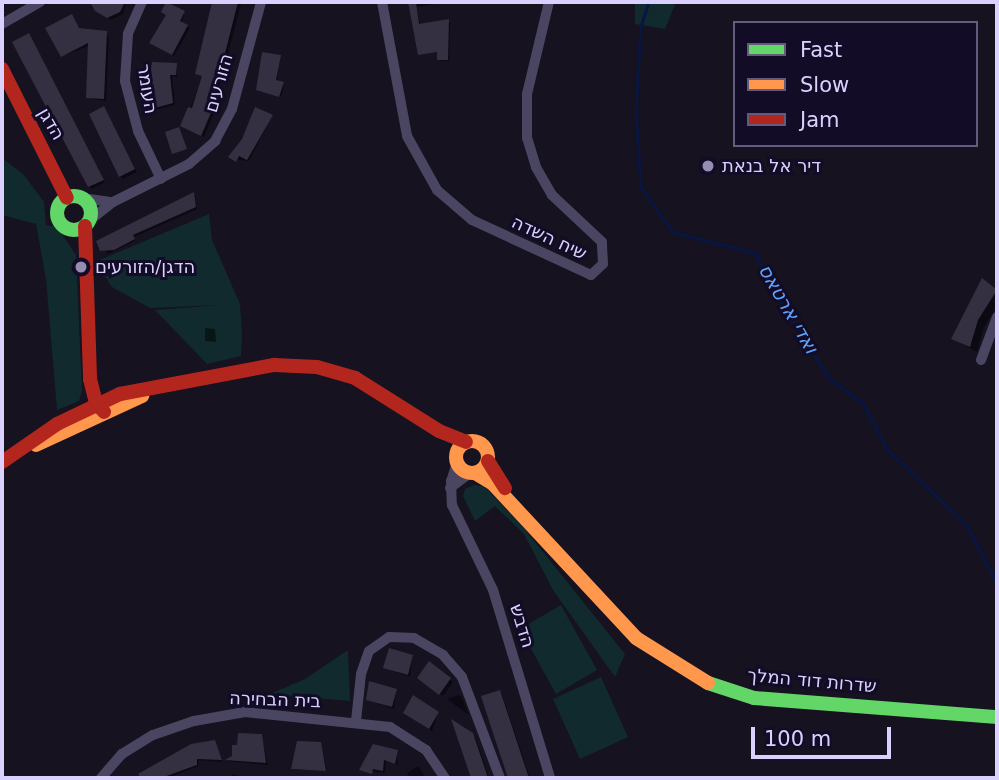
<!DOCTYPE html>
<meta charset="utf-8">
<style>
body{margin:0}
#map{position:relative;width:999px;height:780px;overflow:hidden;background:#161220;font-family:"DejaVu Sans","Noto Sans Hebrew",sans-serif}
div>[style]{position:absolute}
.green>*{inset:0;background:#102a2e}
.shadow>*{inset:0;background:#0007}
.stream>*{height:2.5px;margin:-1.25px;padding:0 1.25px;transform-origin:1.25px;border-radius:1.25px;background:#071643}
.building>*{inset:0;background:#343042}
.street>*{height:10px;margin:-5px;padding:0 5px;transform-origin:5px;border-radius:5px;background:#4a4661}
.fast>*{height:14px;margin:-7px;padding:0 7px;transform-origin:7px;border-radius:7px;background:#63d668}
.fast>.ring{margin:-7px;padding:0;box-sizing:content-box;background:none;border:14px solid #63d668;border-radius:50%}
.slow>*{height:14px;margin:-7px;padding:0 7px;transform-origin:7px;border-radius:7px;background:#ff974d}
.slow>.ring{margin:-7px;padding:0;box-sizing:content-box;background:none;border:14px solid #ff974d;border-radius:50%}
.jam>*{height:14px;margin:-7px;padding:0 7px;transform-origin:7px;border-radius:7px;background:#b3261e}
.dots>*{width:19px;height:19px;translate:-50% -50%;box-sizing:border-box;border:4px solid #130c26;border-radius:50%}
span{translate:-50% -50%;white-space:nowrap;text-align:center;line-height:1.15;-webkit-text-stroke:6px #130c26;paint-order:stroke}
.street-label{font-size:18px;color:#dbd1ff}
.poi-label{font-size:18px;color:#dbd1ff}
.left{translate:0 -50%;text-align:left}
.water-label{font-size:19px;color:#5fa4ff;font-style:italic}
.frame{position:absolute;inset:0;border:4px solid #dbd1ff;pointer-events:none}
.legend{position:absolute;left:733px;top:21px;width:245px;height:126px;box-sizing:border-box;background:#130c26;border:2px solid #635b7d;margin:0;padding:9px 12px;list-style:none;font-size:21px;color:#dbd1ff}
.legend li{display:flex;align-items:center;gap:14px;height:35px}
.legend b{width:35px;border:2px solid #635b7d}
.scale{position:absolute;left:751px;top:727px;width:140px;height:32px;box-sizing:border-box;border:4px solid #dbd1ff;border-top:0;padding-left:9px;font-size:21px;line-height:24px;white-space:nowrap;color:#dbd1ff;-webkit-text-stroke:5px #130c26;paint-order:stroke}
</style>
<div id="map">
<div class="green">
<i style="clip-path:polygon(635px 2px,676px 2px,665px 29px,635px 24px)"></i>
<i style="clip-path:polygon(2px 158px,24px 175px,44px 202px,46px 225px,57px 227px,76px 255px,82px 391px,79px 401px,57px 410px,46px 279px,36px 224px,2px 215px)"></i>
<i style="clip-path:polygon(209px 214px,212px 240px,240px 304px,242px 335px,241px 356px,207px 364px,155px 310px,220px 305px,150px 308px,112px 287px,95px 262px)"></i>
<i style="clip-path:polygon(474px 485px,484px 486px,523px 527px,625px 654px,615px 677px,553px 590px,524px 534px,495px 506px,475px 521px,463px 496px,465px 489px)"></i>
<i style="clip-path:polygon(561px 605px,597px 670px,556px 694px,520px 629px)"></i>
<i style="clip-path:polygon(348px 650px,350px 701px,270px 694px,305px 679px)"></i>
<i style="clip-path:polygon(601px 677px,628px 737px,580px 759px,553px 699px)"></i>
</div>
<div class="shadow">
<i style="clip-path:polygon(127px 2px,123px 14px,111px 20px,93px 3px)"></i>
<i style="clip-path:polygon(214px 2px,241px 4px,219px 88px,223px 91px,204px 137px,183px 126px,203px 77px,197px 73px)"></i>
<i style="clip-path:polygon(411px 2px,448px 2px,417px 7px,420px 26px,450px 22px,449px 61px,441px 61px,439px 52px,419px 54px)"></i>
<i style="clip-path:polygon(184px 13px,182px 23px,190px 28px,174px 56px,151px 43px)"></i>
<i style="clip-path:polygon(80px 30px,109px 36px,106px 101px,88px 98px,89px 46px,62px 56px)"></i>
<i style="clip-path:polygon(31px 38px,105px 182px,92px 189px,89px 186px)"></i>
<i style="clip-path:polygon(280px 57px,277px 82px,284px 85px,281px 97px,260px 91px)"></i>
<i style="clip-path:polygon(176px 65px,177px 77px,172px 76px,175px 105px,154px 110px,149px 95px)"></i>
<i style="clip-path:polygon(104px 108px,137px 172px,123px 179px,120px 176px)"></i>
<i style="clip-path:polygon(272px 116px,249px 161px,232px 159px)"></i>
<i style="clip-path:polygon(195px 195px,197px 209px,134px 237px,135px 241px,108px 254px,99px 242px)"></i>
<i style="clip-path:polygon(983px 281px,997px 290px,997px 306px,984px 327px,977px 352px,953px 339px)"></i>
<i style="clip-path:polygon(205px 328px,215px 329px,216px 342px,205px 341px)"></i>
<i style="clip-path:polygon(412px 657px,410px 677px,385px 668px)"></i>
<i style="clip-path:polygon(429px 664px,453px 682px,443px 696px,422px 680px)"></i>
<i style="clip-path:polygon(396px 691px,394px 709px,368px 700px)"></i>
<i style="clip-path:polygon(500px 692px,502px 694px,530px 778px,511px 778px,483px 697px)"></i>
<i style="clip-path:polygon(459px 695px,462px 698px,469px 715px,447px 699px)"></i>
<i style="clip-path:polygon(438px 713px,432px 731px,408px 716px)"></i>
<i style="clip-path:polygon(454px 723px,476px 738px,489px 778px,473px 778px)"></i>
<i style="clip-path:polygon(261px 736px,268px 765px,228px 761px,233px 757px)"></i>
<i style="clip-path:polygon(298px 743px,321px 744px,327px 770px,294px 770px)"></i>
<i style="clip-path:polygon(216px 744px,223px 762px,199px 760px,198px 766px,168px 778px,141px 775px)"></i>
<i style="clip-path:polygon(397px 752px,398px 765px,386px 761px,385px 773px,362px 770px)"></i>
<i style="clip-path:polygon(418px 766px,426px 778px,409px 778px,407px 773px)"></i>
<i style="clip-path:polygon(232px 774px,248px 778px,232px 778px)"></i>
</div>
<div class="stream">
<i style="left:649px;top:2px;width:25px;rotate:108deg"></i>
<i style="left:641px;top:26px;width:84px;rotate:93.4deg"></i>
<i style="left:636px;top:110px;width:77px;rotate:86.3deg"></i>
<i style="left:641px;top:187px;width:55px;rotate:54.6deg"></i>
<i style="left:673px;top:232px;width:86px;rotate:14.2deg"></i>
<i style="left:756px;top:253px;width:46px;rotate:64deg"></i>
<i style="left:776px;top:294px;width:101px;rotate:57.6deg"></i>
<i style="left:830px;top:379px;width:41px;rotate:36deg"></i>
<i style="left:863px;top:403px;width:53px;rotate:62deg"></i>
<i style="left:888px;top:450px;width:109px;rotate:43.5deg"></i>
<i style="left:967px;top:525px;width:65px;rotate:62.7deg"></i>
</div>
<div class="building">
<i style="clip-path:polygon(90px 2px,125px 2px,120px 12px,107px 18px,95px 11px)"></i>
<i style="clip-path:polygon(166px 2px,185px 11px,180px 21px,188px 25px,172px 55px,149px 43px,166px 15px,161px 12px)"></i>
<i style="clip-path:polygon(212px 2px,238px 2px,217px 85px,222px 87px,201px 136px,180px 126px,188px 107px,192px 108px,202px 76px,195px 74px)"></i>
<i style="clip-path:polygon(408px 2px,416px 2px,419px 24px,449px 19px,448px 60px,437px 60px,437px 52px,418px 55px)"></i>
<i style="clip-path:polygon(72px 14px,79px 28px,107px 31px,104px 99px,86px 98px,88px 43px,61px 57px,45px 28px)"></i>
<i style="clip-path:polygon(29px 33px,104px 180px,88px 187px,12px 42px)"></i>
<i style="clip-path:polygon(262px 52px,281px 55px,276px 80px,284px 82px,279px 97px,256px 90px)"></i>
<i style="clip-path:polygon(152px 62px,177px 63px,176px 75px,170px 75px,173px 103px,151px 109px,147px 95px)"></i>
<i style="clip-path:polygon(104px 106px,135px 169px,119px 177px,89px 114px)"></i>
<i style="clip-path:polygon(255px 107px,273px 115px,247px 160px,239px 156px,236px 162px,228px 157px,242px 139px)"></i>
<i style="clip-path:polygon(179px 127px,187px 149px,172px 154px,165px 132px)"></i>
<i style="clip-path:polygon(194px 192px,196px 207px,133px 235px,135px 239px,114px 250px,100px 251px,96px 241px)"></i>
<i style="clip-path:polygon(982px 278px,997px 290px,978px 320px,970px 347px,951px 339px)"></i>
<i style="clip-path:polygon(389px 648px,413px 655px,408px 675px,383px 668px)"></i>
<i style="clip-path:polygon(429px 661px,451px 678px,439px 695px,417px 678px)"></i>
<i style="clip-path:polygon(369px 681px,397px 689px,392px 707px,366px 700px)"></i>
<i style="clip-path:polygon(500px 690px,522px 757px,529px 778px,508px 778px,493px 733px,481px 696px)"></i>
<i style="clip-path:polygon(413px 695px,439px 712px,429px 729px,403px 713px)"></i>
<i style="clip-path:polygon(451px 719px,473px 733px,488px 778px,471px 778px)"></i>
<i style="clip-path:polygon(238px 733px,262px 734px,266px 763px,225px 760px,232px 756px,232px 745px,237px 745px)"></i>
<i style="clip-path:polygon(215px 740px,222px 760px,197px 759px,197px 765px,161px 778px,141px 778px,138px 774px,191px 744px)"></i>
<i style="clip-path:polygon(297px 741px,321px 742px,326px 771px,291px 769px)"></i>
<i style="clip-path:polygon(373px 744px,398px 750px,395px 764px,384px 760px,383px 771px,373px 769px,372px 774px,359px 770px)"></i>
</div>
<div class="street">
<i style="left:142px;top:2px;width:35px;rotate:114deg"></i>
<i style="left:128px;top:34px;width:47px;rotate:93.7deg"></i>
<i style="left:125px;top:81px;width:52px;rotate:75.4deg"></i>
<i style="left:138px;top:131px;width:53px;rotate:64.4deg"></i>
<i style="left:382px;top:2px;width:136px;rotate:79.4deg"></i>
<i style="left:407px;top:136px;width:62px;rotate:60.9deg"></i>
<i style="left:437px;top:190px;width:46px;rotate:40.6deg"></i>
<i style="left:472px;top:220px;width:131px;rotate:24.8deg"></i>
<i style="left:591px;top:275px;width:16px;rotate:-43deg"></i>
<i style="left:603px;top:264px;width:22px;rotate:-93deg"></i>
<i style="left:602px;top:242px;width:69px;rotate:-136.8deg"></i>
<i style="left:552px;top:195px;width:32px;rotate:-120deg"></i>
<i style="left:536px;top:167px;width:30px;rotate:-107deg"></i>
<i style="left:527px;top:138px;width:44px;rotate:-90deg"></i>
<i style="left:527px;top:94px;width:95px;rotate:-76.6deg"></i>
<i style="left:2px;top:24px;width:44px;rotate:-30.1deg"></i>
<i style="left:82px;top:198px;width:27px;rotate:8deg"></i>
<i style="left:90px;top:220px;width:29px;rotate:-38deg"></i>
<i style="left:113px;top:202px;width:85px;rotate:-26.6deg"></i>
<i style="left:189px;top:164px;width:35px;rotate:-41deg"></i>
<i style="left:215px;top:141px;width:36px;rotate:-62deg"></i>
<i style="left:232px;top:109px;width:111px;rotate:-74.8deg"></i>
<i style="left:981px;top:360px;width:46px;rotate:-69.6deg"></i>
<i style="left:457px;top:463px;width:19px;rotate:108deg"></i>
<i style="left:451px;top:481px;width:24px;rotate:88deg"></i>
<i style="left:452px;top:505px;width:94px;rotate:64.2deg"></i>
<i style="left:493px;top:590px;width:196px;rotate:73.1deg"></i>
<i style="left:450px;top:488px;width:25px;rotate:-37deg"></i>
<i style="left:356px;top:721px;width:47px;rotate:-83.9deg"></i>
<i style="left:361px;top:674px;width:24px;rotate:-71deg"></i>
<i style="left:369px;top:651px;width:24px;rotate:-35deg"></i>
<i style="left:389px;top:637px;width:25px;rotate:2deg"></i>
<i style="left:414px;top:638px;width:34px;rotate:30deg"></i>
<i style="left:443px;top:655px;width:29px;rotate:49deg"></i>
<i style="left:462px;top:677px;width:108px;rotate:69.4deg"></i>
<i style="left:101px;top:778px;width:32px;rotate:-49deg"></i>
<i style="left:122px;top:754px;width:36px;rotate:-32deg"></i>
<i style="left:153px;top:735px;width:43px;rotate:-18.9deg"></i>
<i style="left:194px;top:721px;width:52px;rotate:-10deg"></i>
<i style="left:245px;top:712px;width:146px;rotate:5.9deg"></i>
<i style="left:390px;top:727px;width:43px;rotate:32.6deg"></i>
<i style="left:426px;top:750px;width:34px;rotate:56deg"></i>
</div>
<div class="fast">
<i class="ring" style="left:57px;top:196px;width:20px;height:20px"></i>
<i style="left:708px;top:683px;width:48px;rotate:18.1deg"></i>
<i style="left:754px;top:698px;width:244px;rotate:4.5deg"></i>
</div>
<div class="slow">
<i class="ring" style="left:456px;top:441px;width:18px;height:18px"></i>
<i style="left:36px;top:445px;width:117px;rotate:-24.8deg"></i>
<i style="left:475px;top:473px;width:21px;rotate:31deg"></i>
<i style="left:493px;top:484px;width:210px;rotate:47.1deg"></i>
<i style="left:636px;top:638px;width:85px;rotate:32deg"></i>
</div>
<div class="jam">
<i style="left:2px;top:69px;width:144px;rotate:63.3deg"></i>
<i style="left:85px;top:226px;width:153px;rotate:88.1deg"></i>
<i style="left:90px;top:379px;width:25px;rotate:76deg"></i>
<i style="left:96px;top:403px;width:12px;rotate:48deg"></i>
<i style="left:488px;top:461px;width:32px;rotate:58deg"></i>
<i style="left:2px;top:462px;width:67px;rotate:-34.6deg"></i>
<i style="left:57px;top:424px;width:70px;rotate:-25.5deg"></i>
<i style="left:120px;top:394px;width:157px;rotate:-10.7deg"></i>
<i style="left:274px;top:365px;width:43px;rotate:2.7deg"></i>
<i style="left:317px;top:367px;width:40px;rotate:16deg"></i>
<i style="left:355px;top:378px;width:99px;rotate:32.2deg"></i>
<i style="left:439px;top:431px;width:29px;rotate:22deg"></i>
</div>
<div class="dots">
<i style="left:708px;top:166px;background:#968eb1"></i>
<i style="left:81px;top:267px;background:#968eb1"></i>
</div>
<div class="street-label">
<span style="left:219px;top:83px;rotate:-74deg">הזורעים</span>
<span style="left:147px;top:89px;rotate:81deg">העומר</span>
<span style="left:51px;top:124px;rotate:60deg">הדגן</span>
<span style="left:549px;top:238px;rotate:25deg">שיח השדה</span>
<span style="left:522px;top:626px;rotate:73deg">הדבש</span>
<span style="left:812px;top:681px;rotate:5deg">שדרות דוד המלך</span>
<span style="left:275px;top:700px;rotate:2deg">בית הבחירה</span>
</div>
<div class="poi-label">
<span class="left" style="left:722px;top:166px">דיר אל בנאת</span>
<span class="left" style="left:95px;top:267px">הדגן/הזורעים</span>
</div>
<div class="water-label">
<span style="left:788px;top:309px;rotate:60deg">ואדי ארטאס</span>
</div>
<div class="frame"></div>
<ul class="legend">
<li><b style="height:9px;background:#63d668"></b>Fast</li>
<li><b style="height:9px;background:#ff974d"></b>Slow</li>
<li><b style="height:9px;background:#b3261e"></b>Jam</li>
</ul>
<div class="scale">100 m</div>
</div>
